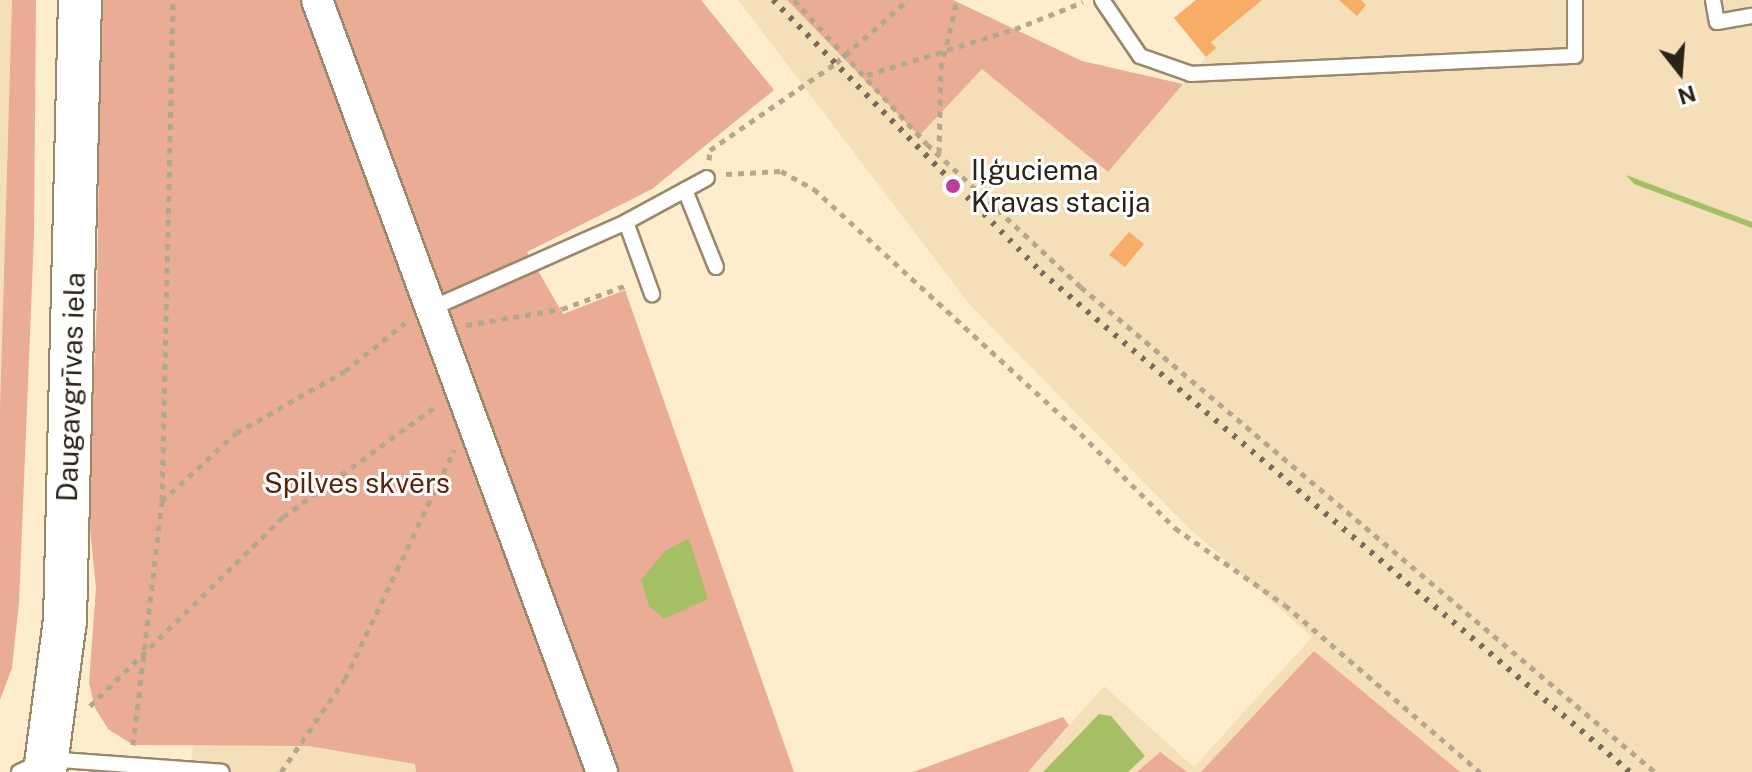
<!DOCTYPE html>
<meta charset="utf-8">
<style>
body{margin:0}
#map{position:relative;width:1752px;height:772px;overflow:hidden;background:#feedcd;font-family:"Public Sans",sans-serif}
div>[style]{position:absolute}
.built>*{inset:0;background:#f5dfb9}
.green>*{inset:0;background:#eaac95}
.water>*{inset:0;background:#a5c064}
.building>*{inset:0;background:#f7ac68}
.path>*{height:5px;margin-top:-2.5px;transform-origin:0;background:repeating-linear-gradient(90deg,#b5a78e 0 6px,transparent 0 12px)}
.roads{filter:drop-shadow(2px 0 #99896c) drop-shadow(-2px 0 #99896c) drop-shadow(0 2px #99896c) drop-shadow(0 -2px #99896c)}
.service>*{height:14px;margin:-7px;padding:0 7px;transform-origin:7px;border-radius:7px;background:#fff}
.minor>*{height:30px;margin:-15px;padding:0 15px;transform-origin:15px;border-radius:15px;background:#fff}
.secondary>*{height:42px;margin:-21px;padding:0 21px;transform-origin:21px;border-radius:21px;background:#fff}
.rail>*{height:6px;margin-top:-3px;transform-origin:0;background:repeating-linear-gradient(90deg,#766c59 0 4px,transparent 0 12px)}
.dots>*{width:22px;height:22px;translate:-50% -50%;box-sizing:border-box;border:4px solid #fff;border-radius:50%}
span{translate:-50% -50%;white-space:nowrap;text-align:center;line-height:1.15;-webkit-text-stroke:6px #fff;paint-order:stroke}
.poi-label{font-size:28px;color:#2a2418}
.left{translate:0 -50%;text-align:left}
.street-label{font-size:28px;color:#2a2418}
.park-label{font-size:28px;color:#5d230a}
.north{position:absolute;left:1640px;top:32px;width:80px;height:80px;-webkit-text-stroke:6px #fff;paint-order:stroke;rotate:163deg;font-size:22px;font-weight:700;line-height:32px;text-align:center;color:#2a2418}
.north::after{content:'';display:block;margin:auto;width:28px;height:36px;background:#2a2418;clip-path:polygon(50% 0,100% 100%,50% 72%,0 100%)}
</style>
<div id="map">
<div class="built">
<i style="clip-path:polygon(0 0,12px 0,0 409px)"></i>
<i style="clip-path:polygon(738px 0,787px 0,918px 135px,982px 68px,1108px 172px,1206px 57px,1174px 18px,1196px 0,1752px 0,1752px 772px,1028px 772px,1104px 686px,1194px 767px,1312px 637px,1189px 528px,969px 304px)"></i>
<i style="clip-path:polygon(193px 746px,308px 746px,415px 764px,416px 772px,190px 772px)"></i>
</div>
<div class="green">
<i style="clip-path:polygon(12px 0,36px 0,34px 236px,19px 603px,12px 668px,0 700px,0 409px)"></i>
<i style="clip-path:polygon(101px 0,701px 0,774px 90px,652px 189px,527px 252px,563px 314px,625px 290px,794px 772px,416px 772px,415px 764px,308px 746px,133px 745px,108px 729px,95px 708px,89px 683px,96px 588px,88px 509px,97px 305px)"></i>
<i style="clip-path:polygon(787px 0,953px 0,1082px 61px,1183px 84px,1108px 172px,982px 69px,919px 136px)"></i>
<i style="clip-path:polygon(1314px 651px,1460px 772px,1201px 772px)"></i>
<i style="clip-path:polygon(1063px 717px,1069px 725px,1028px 772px,913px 772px)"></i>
<i style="clip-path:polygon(1160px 752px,1187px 772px,1137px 772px)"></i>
</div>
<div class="water">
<i style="clip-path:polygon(1626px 175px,1752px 222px,1752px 228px,1634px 184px)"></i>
<i style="clip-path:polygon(689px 538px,708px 599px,664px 619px,649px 606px,641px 580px,665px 551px)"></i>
<i style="clip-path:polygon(1099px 714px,1111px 716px,1145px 756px,1128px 772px,1043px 772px)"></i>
</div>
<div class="building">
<i style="clip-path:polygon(1196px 0,1262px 0,1211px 42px,1216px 48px,1206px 57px,1174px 18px)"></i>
<i style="clip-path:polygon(1339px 0,1361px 0,1366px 5px,1357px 16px)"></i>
<i style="clip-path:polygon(1129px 232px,1144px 244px,1125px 267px,1109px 255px)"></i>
</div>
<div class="path">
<i style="left:794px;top:0;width:196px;rotate:47.3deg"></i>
<i style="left:927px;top:144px;width:210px;rotate:42.9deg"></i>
<i style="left:1081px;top:287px;width:751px;rotate:40.2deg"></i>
<i style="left:867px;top:75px;width:155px;rotate:-17.3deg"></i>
<i style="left:1015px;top:29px;width:73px;rotate:-21.7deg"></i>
<i style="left:939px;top:153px;width:85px;rotate:-88.7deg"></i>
<i style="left:941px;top:68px;width:70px;rotate:-76.8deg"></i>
<i style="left:709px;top:160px;width:10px;rotate:-84deg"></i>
<i style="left:710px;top:150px;width:153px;rotate:-34.6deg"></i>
<i style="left:836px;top:63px;width:96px;rotate:-41.2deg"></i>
<i style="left:726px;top:174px;width:55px;rotate:-3.1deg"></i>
<i style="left:781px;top:171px;width:38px;rotate:29deg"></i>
<i style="left:814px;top:189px;width:350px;rotate:42.5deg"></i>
<i style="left:1072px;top:425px;width:146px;rotate:45deg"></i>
<i style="left:1175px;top:528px;width:134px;rotate:35deg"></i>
<i style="left:1285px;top:605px;width:257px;rotate:40.6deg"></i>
<i style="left:466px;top:325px;width:97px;rotate:-9.5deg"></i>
<i style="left:562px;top:309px;width:69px;rotate:-20.3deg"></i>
<i style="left:162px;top:501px;width:100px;rotate:-42.6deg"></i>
<i style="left:236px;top:433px;width:125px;rotate:-29.6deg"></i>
<i style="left:345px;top:371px;width:77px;rotate:-38.7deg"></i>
<i style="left:90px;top:706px;width:270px;rotate:-44.4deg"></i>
<i style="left:283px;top:517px;width:191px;rotate:-35.9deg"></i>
<i style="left:133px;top:745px;width:246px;rotate:-83.2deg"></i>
<i style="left:162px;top:501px;width:501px;rotate:-88.74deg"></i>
<i style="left:281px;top:772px;width:113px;rotate:-55.5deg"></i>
<i style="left:345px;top:679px;width:254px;rotate:-64.5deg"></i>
</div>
<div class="roads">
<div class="service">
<i style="left:1102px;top:0;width:68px;rotate:55.8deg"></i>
<i style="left:1140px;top:56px;width:54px;rotate:19.4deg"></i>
<i style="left:1191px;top:74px;width:384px;rotate:-2.7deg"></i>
<i style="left:1575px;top:56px;width:56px;rotate:-90deg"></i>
<i style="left:1713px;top:0;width:22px;rotate:80deg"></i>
<i style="left:1717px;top:22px;width:36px;rotate:-10deg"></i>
<i style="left:685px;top:190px;width:83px;rotate:68.1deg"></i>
<i style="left:626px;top:222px;width:77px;rotate:70.1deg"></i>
<i style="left:430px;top:309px;width:214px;rotate:-23.9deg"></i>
<i style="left:626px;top:222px;width:92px;rotate:-28.5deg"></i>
<i style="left:19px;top:772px;width:31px;rotate:-25deg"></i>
<i style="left:47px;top:759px;width:175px;rotate:4.2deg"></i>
</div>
<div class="minor">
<i style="left:317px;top:0;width:823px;rotate:69.74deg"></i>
</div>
<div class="secondary">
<i style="left:45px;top:772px;width:152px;rotate:-82.5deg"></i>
<i style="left:65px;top:621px;width:621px;rotate:-88.62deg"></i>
</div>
</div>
<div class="rail">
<i style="left:773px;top:0;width:382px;rotate:45.4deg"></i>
<i style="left:1041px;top:272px;width:773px;rotate:40.33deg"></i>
</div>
<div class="dots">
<i style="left:953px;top:186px;background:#b84196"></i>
</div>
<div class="poi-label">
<span class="left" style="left:971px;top:186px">Iļģuciema<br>Kravas stacija</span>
</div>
<div class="street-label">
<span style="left:71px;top:387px;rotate:-88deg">Daugavgrīvas iela</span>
</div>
<div class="park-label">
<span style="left:357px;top:483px">Spilves skvērs</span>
</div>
<div class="north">N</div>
</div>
